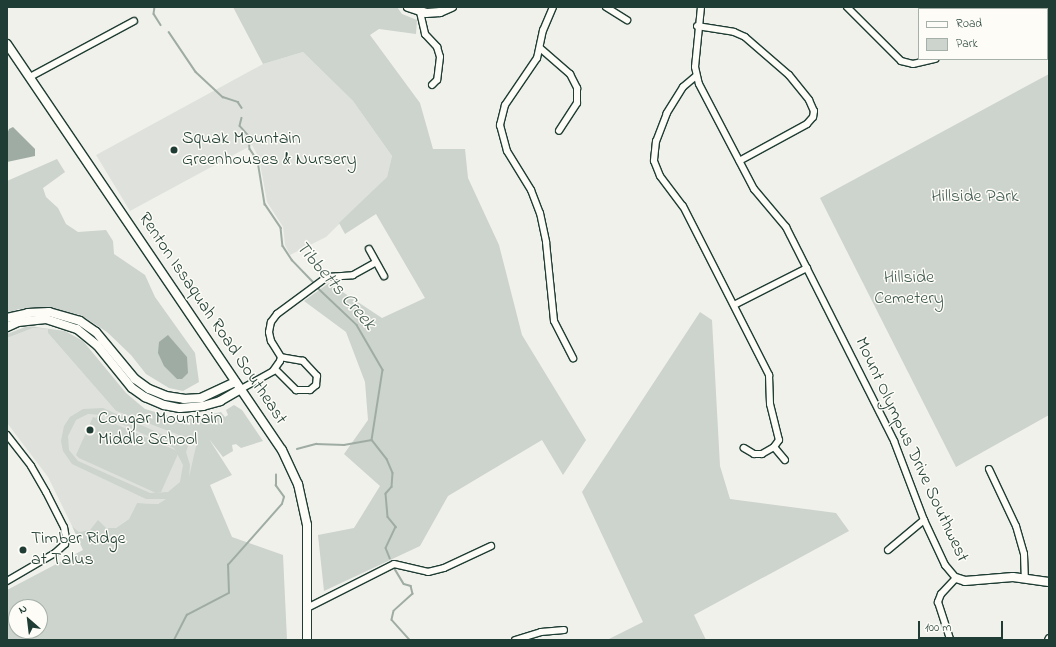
<!DOCTYPE html>
<style>
body{margin:0}
#map{position:relative;width:1056px;height:647px;overflow:hidden;background:#f0f1eb;font-family:"Indie Flower",sans-serif}
div>[style]{position:absolute}
.built>*{inset:0;background:#dfe2dc}
.green>*{inset:0;background:#cdd3cd}
.water>*{inset:0;background:#9faca4}
.stream>*{height:1.5px;margin:-0.75px;padding:0 0.75px;transform-origin:0.75px;border-radius:0.75px;background:#9faca4}
.roads{filter:drop-shadow(1px 0 #1f3d34) drop-shadow(-1px 0 #1f3d34) drop-shadow(0 1px #1f3d34) drop-shadow(0 -1px #1f3d34)}
.street>*{height:6px;margin:-3px;padding:0 3px;transform-origin:3px;border-radius:3px;background:#fdfcf7}
.secondary>*{height:8px;margin:-4px;padding:0 4px;transform-origin:4px;border-radius:4px;background:#fdfcf7}
.dots>*{width:11px;height:11px;translate:-50% -50%;box-sizing:border-box;border:2px solid #fdfcf7;border-radius:50%}
span{translate:-50% -50%;white-space:nowrap;text-align:center;line-height:1.15;-webkit-text-stroke:3px #fdfcf7;paint-order:stroke}
.poi-label{font-size:18px;color:#1f3d34}
.left{translate:0 -50%;text-align:left}
.park-label{font-size:18px;color:#425b53}
.street-label{font-size:18px;color:#1f3d34}
.water-label{font-size:19px;color:#455e56;font-style:italic}
.frame{position:absolute;inset:0;border:8px solid #1f3d34;pointer-events:none}
.legend{position:absolute;left:918px;top:8px;width:130px;height:52px;box-sizing:border-box;background:#fdfcf7;border:1px solid #a4b0a9;margin:0;padding:5px 7px;list-style:none;font-size:12px;color:#1f3d34}
.legend li{display:flex;align-items:center;gap:8px;height:20px}
.legend b{width:20px;border:1px solid #a4b0a9}
.north{position:absolute;left:8px;top:599px;width:40px;height:40px;box-sizing:border-box;background:#fdfcf7;border:1px solid #a4b0a9;border-radius:50%;rotate:332deg;font-size:11px;font-weight:700;line-height:16px;text-align:center;color:#1f3d34}
.north::after{content:'';display:block;margin:auto;width:14px;height:18px;background:#1f3d34;clip-path:polygon(50% 0,100% 100%,50% 72%,0 100%)}
.scale{position:absolute;left:918px;top:621px;width:85px;height:18px;box-sizing:border-box;border:2px solid #1f3d34;border-top:0;padding-left:5px;font-size:12px;line-height:14px;white-space:nowrap;color:#1f3d34;-webkit-text-stroke:3px #fdfcf7;paint-order:stroke}
</style>
<div id="map">
<div class="built">
<i style="clip-path:polygon(303px 52px,353px 101px,392px 156px,387px 177px,326px 237px,290px 255px,285px 245px,283px 227px,267px 202px,259px 158px,252px 145px,130px 211px,96px 155px,263px 64px)"></i>
<i style="clip-path:polygon(33px 328px,48px 329px,48px 333px,116px 411px,197px 442px,191px 474px,185px 488px,158px 504px,137px 503px,129px 519px,116px 528px,79px 532px,72px 526px,48px 477px,7px 423px,7px 338px)"></i>
</div>
<div class="green">
<i style="clip-path:polygon(233px 7px,397px 7px,402px 14px,417px 20px,416px 34px,379px 29px,370px 35px,420px 103px,433px 149px,465px 149px,468px 178px,499px 245px,522px 335px,586px 440px,563px 475px,542px 440px,448px 496px,420px 546px,324px 591px,318px 535px,354px 528px,380px 486px,344px 454px,368px 420px,365px 382px,346px 332px,304px 301px,329px 283px,382px 318px,425px 298px,376px 214px,345px 234px,339px 223px,387px 177px,392px 156px,353px 101px,303px 52px,263px 64px)"></i>
<i style="clip-path:polygon(1049px 74px,1049px 415px,956px 467px,820px 198px)"></i>
<i style="clip-path:polygon(57px 159px,65px 172px,43px 188px,46px 197px,58px 208px,66px 224px,78px 232px,106px 230px,113px 241px,114px 254px,145px 275px,155px 297px,195px 353px,199px 382px,183px 391px,169px 388px,146px 374px,131px 355px,107px 332px,81px 315px,45px 308px,18px 309px,7px 315px,7px 181px)"></i>
<i style="clip-path:polygon(700px 312px,712px 320px,720px 466px,730px 499px,836px 513px,849px 531px,694px 615px,706px 640px,607px 640px,643px 622px,582px 492px)"></i>
<i style="clip-path:polygon(evenodd,28px 326px,65px 331px,83px 341px,126px 393px,145px 409px,189px 422px,189px 419px,221px 412px,225px 417px,228px 415px,226px 410px,234px 405px,242px 410px,263px 441px,241px 448px,236px 444px,232px 445px,233px 451px,223px 457px,209px 439px,232px 475px,210px 485px,232px 537px,283px 555px,287px 640px,7px 640px,7px 590px,83px 550px,72px 526px,79px 532px,90px 530px,98px 520px,106px 528px,116px 528px,129px 519px,137px 503px,158px 504px,166px 499px,146px 499px,72px 464px,63px 451px,61px 441px,64px 426px,70px 417px,83px 409px,103px 408px,188px 446px,186px 452px,190px 465px,189px 477px,197px 442px,116px 411px,48px 333px,48px 329px,33px 328px,7px 338px,7px 334px,28px 326px,88px 414px,102px 415px,174px 448px,183px 465px,180px 482px,168px 492px,150px 493px,78px 461px,69px 450px,68px 436px,76px 420px,88px 414px,28px 326px,16px 607px,40px 607px,40px 631px,16px 631px,16px 607px)"></i>
<i style="clip-path:polygon(97px 416px,175px 450px,178px 454px,161px 492px,156px 493px,79px 458px,76px 455px,93px 417px,96px 418px)"></i>
</div>
<div class="water">
<i style="clip-path:polygon(13px 127px,35px 149px,35px 156px,7px 162px,7px 134px,9px 129px)"></i>
<i style="clip-path:polygon(168px 335px,187px 357px,188px 373px,182px 379px,177px 379px,164px 366px,158px 353px,159px 342px)"></i>
</div>
<div class="stream">
<i style="left:155px;top:7px;width:7px;rotate:98deg"></i>
<i style="left:154px;top:14px;width:13px;rotate:58deg"></i>
<i style="left:169px;top:32px;width:48px;rotate:56deg"></i>
<i style="left:196px;top:72px;width:37px;rotate:43deg"></i>
<i style="left:223px;top:97px;width:16px;rotate:18deg"></i>
<i style="left:238px;top:102px;width:7px;rotate:56deg"></i>
<i style="left:242px;top:118px;width:8px;rotate:104deg"></i>
<i style="left:240px;top:126px;width:13px;rotate:48deg"></i>
<i style="left:249px;top:136px;width:13px;rotate:86deg"></i>
<i style="left:250px;top:149px;width:14px;rotate:56deg"></i>
<i style="left:258px;top:161px;width:44px;rotate:80.8deg"></i>
<i style="left:265px;top:204px;width:29px;rotate:56deg"></i>
<i style="left:281px;top:228px;width:18px;rotate:84deg"></i>
<i style="left:283px;top:246px;width:17px;rotate:57deg"></i>
<i style="left:292px;top:260px;width:33px;rotate:46deg"></i>
<i style="left:317px;top:287px;width:55px;rotate:43.5deg"></i>
<i style="left:357px;top:325px;width:52px;rotate:60deg"></i>
<i style="left:383px;top:370px;width:71px;rotate:98.9deg"></i>
<i style="left:372px;top:440px;width:24px;rotate:52deg"></i>
<i style="left:387px;top:459px;width:15px;rotate:67deg"></i>
<i style="left:393px;top:473px;width:14px;rotate:94deg"></i>
<i style="left:392px;top:487px;width:9px;rotate:131deg"></i>
<i style="left:386px;top:494px;width:23px;rotate:85deg"></i>
<i style="left:388px;top:517px;width:13px;rotate:51deg"></i>
<i style="left:396px;top:527px;width:23px;rotate:115deg"></i>
<i style="left:386px;top:548px;width:11px;rotate:68deg"></i>
<i style="left:297px;top:449px;width:20px;rotate:-15deg"></i>
<i style="left:316px;top:444px;width:28px;rotate:2deg"></i>
<i style="left:344px;top:445px;width:28px;rotate:-10deg"></i>
<i style="left:395px;top:569px;width:17px;rotate:59deg"></i>
<i style="left:404px;top:584px;width:7px;rotate:16deg"></i>
<i style="left:411px;top:586px;width:8px;rotate:76deg"></i>
<i style="left:413px;top:594px;width:25px;rotate:138deg"></i>
<i style="left:394px;top:611px;width:9px;rotate:103deg"></i>
<i style="left:392px;top:620px;width:27px;rotate:48deg"></i>
<i style="left:174px;top:640px;width:28px;rotate:-63deg"></i>
<i style="left:187px;top:615px;width:47px;rotate:-27.6deg"></i>
<i style="left:229px;top:593px;width:28px;rotate:-92deg"></i>
<i style="left:228px;top:565px;width:81px;rotate:-48.5deg"></i>
<i style="left:282px;top:504px;width:7px;rotate:-74deg"></i>
<i style="left:284px;top:497px;width:14px;rotate:-126deg"></i>
<i style="left:276px;top:486px;width:11px;rotate:-90deg"></i>
</div>
<div class="roads">
<div class="street">
<i style="left:553px;top:7px;width:25px;rotate:113deg"></i>
<i style="left:543px;top:30px;width:29px;rotate:102deg"></i>
<i style="left:537px;top:58px;width:57px;rotate:124.2deg"></i>
<i style="left:505px;top:105px;width:21px;rotate:104deg"></i>
<i style="left:500px;top:125px;width:27px;rotate:75deg"></i>
<i style="left:507px;top:151px;width:46px;rotate:58.4deg"></i>
<i style="left:531px;top:190px;width:25px;rotate:69deg"></i>
<i style="left:540px;top:213px;width:30px;rotate:78deg"></i>
<i style="left:546px;top:242px;width:79px;rotate:84.2deg"></i>
<i style="left:554px;top:321px;width:42px;rotate:62.8deg"></i>
<i style="left:606px;top:7px;width:25px;rotate:32deg"></i>
<i style="left:701px;top:7px;width:60px;rotate:95.7deg"></i>
<i style="left:695px;top:67px;width:17px;rotate:77deg"></i>
<i style="left:699px;top:84px;width:119px;rotate:62.4deg"></i>
<i style="left:754px;top:189px;width:50px;rotate:49.9deg"></i>
<i style="left:786px;top:227px;width:240px;rotate:63.2deg"></i>
<i style="left:894px;top:441px;width:85px;rotate:69.2deg"></i>
<i style="left:924px;top:520px;width:50px;rotate:65deg"></i>
<i style="left:945px;top:565px;width:17px;rotate:50deg"></i>
<i style="left:956px;top:578px;width:22px;rotate:133deg"></i>
<i style="left:941px;top:594px;width:9px;rotate:111deg"></i>
<i style="left:938px;top:602px;width:40px;rotate:72deg"></i>
<i style="left:847px;top:7px;width:76px;rotate:45deg"></i>
<i style="left:901px;top:61px;width:12px;rotate:14deg"></i>
<i style="left:913px;top:64px;width:23px;rotate:-13deg"></i>
<i style="left:936px;top:7px;width:2px;rotate:63deg"></i>
<i style="left:420px;top:12px;width:23px;rotate:77deg"></i>
<i style="left:425px;top:34px;width:18px;rotate:47deg"></i>
<i style="left:437px;top:47px;width:10px;rotate:73deg"></i>
<i style="left:440px;top:57px;width:23px;rotate:97deg"></i>
<i style="left:437px;top:80px;width:7px;rotate:135deg"></i>
<i style="left:697px;top:26px;width:37px;rotate:9deg"></i>
<i style="left:734px;top:32px;width:12px;rotate:24deg"></i>
<i style="left:745px;top:37px;width:58px;rotate:40.8deg"></i>
<i style="left:789px;top:75px;width:32px;rotate:51deg"></i>
<i style="left:809px;top:100px;width:12px;rotate:66deg"></i>
<i style="left:814px;top:111px;width:6px;rotate:99deg"></i>
<i style="left:813px;top:117px;width:9px;rotate:131deg"></i>
<i style="left:807px;top:124px;width:77px;rotate:151.4deg"></i>
<i style="left:540px;top:48px;width:40px;rotate:41deg"></i>
<i style="left:570px;top:74px;width:16px;rotate:63deg"></i>
<i style="left:577px;top:88px;width:15px;rotate:90deg"></i>
<i style="left:577px;top:103px;width:33px;rotate:123deg"></i>
<i style="left:696px;top:76px;width:17px;rotate:140deg"></i>
<i style="left:683px;top:87px;width:31px;rotate:122deg"></i>
<i style="left:667px;top:113px;width:30px;rotate:111deg"></i>
<i style="left:656px;top:141px;width:20px;rotate:96deg"></i>
<i style="left:654px;top:161px;width:16px;rotate:68deg"></i>
<i style="left:660px;top:176px;width:38px;rotate:53deg"></i>
<i style="left:683px;top:206px;width:190px;rotate:63deg"></i>
<i style="left:769px;top:375px;width:29px;rotate:88deg"></i>
<i style="left:770px;top:404px;width:37px;rotate:76deg"></i>
<i style="left:779px;top:440px;width:9px;rotate:126deg"></i>
<i style="left:774px;top:447px;width:14px;rotate:150deg"></i>
<i style="left:762px;top:454px;width:8px;rotate:180deg"></i>
<i style="left:754px;top:454px;width:12px;rotate:-149deg"></i>
<i style="left:30px;top:77px;width:118px;rotate:-28.3deg"></i>
<i style="left:369px;top:249px;width:31px;rotate:61deg"></i>
<i style="left:734px;top:305px;width:82px;rotate:-26.9deg"></i>
<i style="left:275px;top:369px;width:30px;rotate:45deg"></i>
<i style="left:296px;top:390px;width:14px"></i>
<i style="left:310px;top:390px;width:8px;rotate:-40deg"></i>
<i style="left:316px;top:385px;width:9px;rotate:-84deg"></i>
<i style="left:317px;top:376px;width:21px;rotate:-133deg"></i>
<i style="left:303px;top:361px;width:22px;rotate:-170deg"></i>
<i style="left:241px;top:389px;width:37px;rotate:-29deg"></i>
<i style="left:273px;top:371px;width:12px;rotate:-55deg"></i>
<i style="left:280px;top:361px;width:4px;rotate:-76deg"></i>
<i style="left:281px;top:357px;width:19px;rotate:-122deg"></i>
<i style="left:271px;top:341px;width:9px;rotate:-103deg"></i>
<i style="left:269px;top:332px;width:10px;rotate:-79deg"></i>
<i style="left:271px;top:322px;width:10px;rotate:-53deg"></i>
<i style="left:277px;top:314px;width:62px;rotate:-36.5deg"></i>
<i style="left:327px;top:277px;width:26px;rotate:-4deg"></i>
<i style="left:353px;top:275px;width:26px;rotate:-29deg"></i>
<i style="left:7px;top:435px;width:39px;rotate:52deg"></i>
<i style="left:31px;top:466px;width:30px;rotate:60deg"></i>
<i style="left:46px;top:492px;width:39px;rotate:63deg"></i>
<i style="left:64px;top:527px;width:11px;rotate:80deg"></i>
<i style="left:66px;top:538px;width:6px;rotate:99deg"></i>
<i style="left:65px;top:544px;width:13px;rotate:138deg"></i>
<i style="left:55px;top:553px;width:56px;rotate:149.7deg"></i>
<i style="left:774px;top:447px;width:17px;rotate:50deg"></i>
<i style="left:989px;top:469px;width:63px;rotate:64.7deg"></i>
<i style="left:1016px;top:526px;width:29px;rotate:74deg"></i>
<i style="left:1024px;top:554px;width:24px;rotate:88deg"></i>
<i style="left:888px;top:550px;width:47px;rotate:-39.8deg"></i>
<i style="left:307px;top:608px;width:97px;rotate:-26.8deg"></i>
<i style="left:394px;top:564px;width:35px;rotate:13deg"></i>
<i style="left:428px;top:572px;width:16px;rotate:-14deg"></i>
<i style="left:444px;top:568px;width:52px;rotate:-25.1deg"></i>
<i style="left:515px;top:640px;width:27px;rotate:-17deg"></i>
<i style="left:541px;top:632px;width:23px;rotate:-5deg"></i>
<i style="left:1048px;top:640px;width:2px;rotate:-63deg"></i>
</div>
<div class="secondary">
<i style="left:408px;top:7px;width:19px;rotate:18deg"></i>
<i style="left:426px;top:13px;width:14px;rotate:-4deg"></i>
<i style="left:440px;top:12px;width:13px;rotate:-23deg"></i>
<i style="left:7px;top:44px;width:490px;rotate:55.9deg"></i>
<i style="left:282px;top:450px;width:38px;rotate:65deg"></i>
<i style="left:298px;top:484px;width:42px;rotate:77.6deg"></i>
<i style="left:307px;top:525px;width:115px;rotate:90deg"></i>
<i style="left:7px;top:318px;width:22px;rotate:-13deg"></i>
<i style="left:28px;top:313px;width:21px;rotate:-3deg"></i>
<i style="left:49px;top:312px;width:32px;rotate:16deg"></i>
<i style="left:80px;top:321px;width:19px;rotate:35deg"></i>
<i style="left:96px;top:332px;width:61px;rotate:50.3deg"></i>
<i style="left:135px;top:379px;width:17px;rotate:36deg"></i>
<i style="left:149px;top:389px;width:18px;rotate:22deg"></i>
<i style="left:166px;top:396px;width:18px;rotate:9deg"></i>
<i style="left:184px;top:399px;width:17px;rotate:-3deg"></i>
<i style="left:201px;top:398px;width:38px;rotate:-25deg"></i>
<i style="left:7px;top:327px;width:12px;rotate:-24deg"></i>
<i style="left:18px;top:322px;width:28px;rotate:-6deg"></i>
<i style="left:46px;top:319px;width:33px;rotate:18deg"></i>
<i style="left:77px;top:329px;width:26px;rotate:39deg"></i>
<i style="left:97px;top:345px;width:55px;rotate:50.9deg"></i>
<i style="left:132px;top:388px;width:16px;rotate:35deg"></i>
<i style="left:145px;top:397px;width:21px;rotate:23deg"></i>
<i style="left:164px;top:405px;width:16px;rotate:11deg"></i>
<i style="left:180px;top:408px;width:23px;rotate:-5deg"></i>
<i style="left:203px;top:406px;width:18px;rotate:-16deg"></i>
<i style="left:220px;top:401px;width:24px;rotate:-30deg"></i>
<i style="left:956px;top:578px;width:9px;rotate:18deg"></i>
<i style="left:965px;top:581px;width:48px;rotate:-4.8deg"></i>
<i style="left:1013px;top:577px;width:36px;rotate:8deg"></i>
</div>
</div>
<div class="dots">
<i style="left:174px;top:150px;background:#1f3d34"></i>
<i style="left:90px;top:430px;background:#1f3d34"></i>
<i style="left:23px;top:550px;background:#1f3d34"></i>
</div>
<div class="poi-label">
<span class="left" style="left:182px;top:150px">Squak Mountain<br>Greenhouses &amp; Nursery</span>
<span class="left" style="left:98px;top:430px">Cougar Mountain<br>Middle School</span>
<span class="left" style="left:31px;top:550px">Timber Ridge<br>at Talus</span>
</div>
<div class="park-label">
<span style="left:975px;top:197px">Hillside Park</span>
<span style="left:909px;top:289px">Hillside<br>Cemetery</span>
</div>
<div class="street-label">
<span style="left:212px;top:319px;rotate:56deg">Renton Issaquah Road Southeast</span>
<span style="left:911px;top:450px;rotate:65deg">Mount Olympus Drive Southwest</span>
</div>
<div class="water-label">
<span style="left:335px;top:286px;rotate:49deg">Tibbetts Creek</span>
</div>
<div class="frame"></div>
<ul class="legend">
<li><b style="height:5px;background:#fdfcf7"></b>Road</li>
<li><b style="height:11px;background:#cdd3cd"></b>Park</li>
</ul>
<div class="north">N</div>
<div class="scale">100 m</div>
</div>
